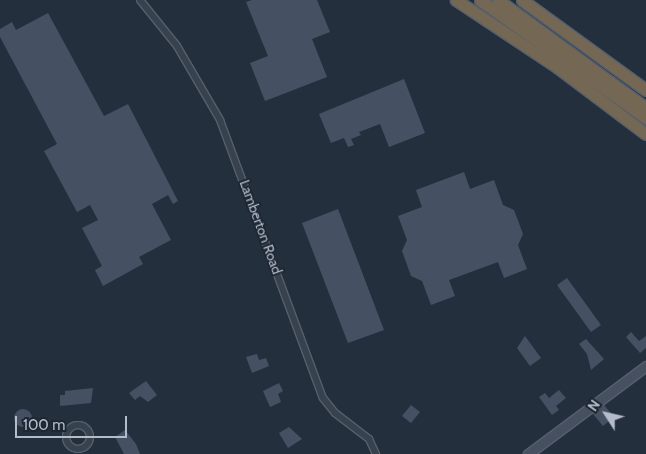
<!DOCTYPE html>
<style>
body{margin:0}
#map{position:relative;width:646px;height:454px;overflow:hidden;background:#242f3e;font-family:Cabin,sans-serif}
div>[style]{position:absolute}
.building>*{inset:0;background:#455162}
.round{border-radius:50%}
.roads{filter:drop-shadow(1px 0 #565f6c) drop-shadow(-1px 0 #565f6c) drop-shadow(0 1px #565f6c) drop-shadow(0 -1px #565f6c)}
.street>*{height:6px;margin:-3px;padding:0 3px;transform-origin:3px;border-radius:3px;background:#38414e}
.street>.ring{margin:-3px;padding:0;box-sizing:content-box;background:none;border:6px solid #38414e;border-radius:50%}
.secondary>*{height:9px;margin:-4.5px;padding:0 4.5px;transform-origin:4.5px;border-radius:4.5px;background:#465061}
.highway>*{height:11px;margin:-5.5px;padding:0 5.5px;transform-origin:5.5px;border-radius:5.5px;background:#746855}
span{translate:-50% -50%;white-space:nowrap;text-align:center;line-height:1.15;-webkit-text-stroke:4px #1d2633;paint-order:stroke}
.street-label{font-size:14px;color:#b4bcc9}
.north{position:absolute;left:581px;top:389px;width:50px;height:50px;-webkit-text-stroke:4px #1d2633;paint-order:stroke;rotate:305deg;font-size:14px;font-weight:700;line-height:20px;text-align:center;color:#b4bcc9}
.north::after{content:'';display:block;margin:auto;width:18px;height:22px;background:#b4bcc9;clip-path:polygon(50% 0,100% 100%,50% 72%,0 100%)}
.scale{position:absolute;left:15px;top:416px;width:112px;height:22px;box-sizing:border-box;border:2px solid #b4bcc9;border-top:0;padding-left:6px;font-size:15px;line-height:18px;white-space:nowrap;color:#b4bcc9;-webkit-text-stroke:4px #1d2633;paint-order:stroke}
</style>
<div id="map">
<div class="building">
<i style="clip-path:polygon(252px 0,317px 0,330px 32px,312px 39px,327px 77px,265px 101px,250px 63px,268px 56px,246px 2px)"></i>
<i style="clip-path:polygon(48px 13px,104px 116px,128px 104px,178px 201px,173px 204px,168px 195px,152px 204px,171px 240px,139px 257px,143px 264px,103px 286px,95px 270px,102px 266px,82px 228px,98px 220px,90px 205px,77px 212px,44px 151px,57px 144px,0 37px,0 29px,12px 22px,16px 30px)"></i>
<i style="clip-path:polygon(404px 79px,425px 133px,389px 147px,380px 124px,359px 132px,361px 135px,351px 139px,354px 145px,348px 147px,344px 138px,331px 143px,319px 114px)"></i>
<i style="clip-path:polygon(464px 172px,470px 189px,494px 180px,503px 205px,514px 210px,523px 234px,518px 245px,527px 269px,504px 278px,498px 262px,449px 280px,455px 296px,431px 305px,422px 281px,411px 276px,402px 251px,407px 240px,398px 216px,422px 207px,416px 190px)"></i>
<i style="clip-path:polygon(338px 209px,384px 330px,348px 343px,302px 223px)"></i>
<i style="clip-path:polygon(567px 278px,601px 325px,591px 332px,557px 285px)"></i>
<i style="clip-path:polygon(631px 332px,639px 341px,646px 336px,646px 348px,640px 353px,626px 337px)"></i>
<i style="clip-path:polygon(525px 336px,541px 358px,530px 366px,517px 348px)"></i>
<i style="clip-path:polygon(586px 339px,604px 359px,591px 370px,587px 354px,579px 344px)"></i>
<i style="clip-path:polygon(257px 354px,259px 360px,266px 358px,269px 366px,252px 373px,246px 357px)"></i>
<i style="clip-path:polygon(146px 381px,157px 395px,148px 402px,140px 396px,135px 400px,129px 393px)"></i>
<i style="clip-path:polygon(279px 383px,283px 391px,278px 394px,281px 402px,270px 407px,263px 391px)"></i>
<i style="clip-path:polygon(93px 388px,91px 403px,60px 406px,60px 395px,65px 395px,65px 391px)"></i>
<i style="clip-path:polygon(559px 390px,566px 398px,556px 406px,559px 410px,552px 415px,539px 397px,545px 393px,549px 398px)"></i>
<i style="clip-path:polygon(411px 405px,420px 412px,411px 423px,402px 416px)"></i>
<i style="clip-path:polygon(604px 405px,614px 417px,603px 426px,593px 414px)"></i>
<i class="round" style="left:14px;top:409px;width:18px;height:18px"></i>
<i style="clip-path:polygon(289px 427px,302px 439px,288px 448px,279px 433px)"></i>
<i style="clip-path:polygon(125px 430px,136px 444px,140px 454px,124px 454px,115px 437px)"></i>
</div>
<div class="roads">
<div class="street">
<i style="left:140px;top:0;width:59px;rotate:51.2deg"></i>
<i style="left:177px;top:46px;width:86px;rotate:59.8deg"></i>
<i style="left:220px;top:120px;width:296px;rotate:69.7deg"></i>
<i style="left:323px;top:398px;width:19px;rotate:51deg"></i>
<i style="left:335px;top:413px;width:43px;rotate:37.4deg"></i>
<i style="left:369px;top:439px;width:17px;rotate:65deg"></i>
<i class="ring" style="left:66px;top:425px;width:18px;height:18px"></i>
</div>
<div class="secondary">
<i style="left:528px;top:454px;width:147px;rotate:-36.7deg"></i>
</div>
<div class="highway">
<i style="left:456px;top:0;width:121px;rotate:33.6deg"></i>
<i style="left:557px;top:67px;width:111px;rotate:37deg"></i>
<i style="left:480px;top:0;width:204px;rotate:35.4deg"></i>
<i style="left:498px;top:0;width:183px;rotate:36.1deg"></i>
<i style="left:522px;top:0;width:153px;rotate:36deg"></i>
</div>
</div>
<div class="street-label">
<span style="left:261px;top:227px;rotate:70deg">Lamberton Road</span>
</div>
<div class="north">N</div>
<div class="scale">100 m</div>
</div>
